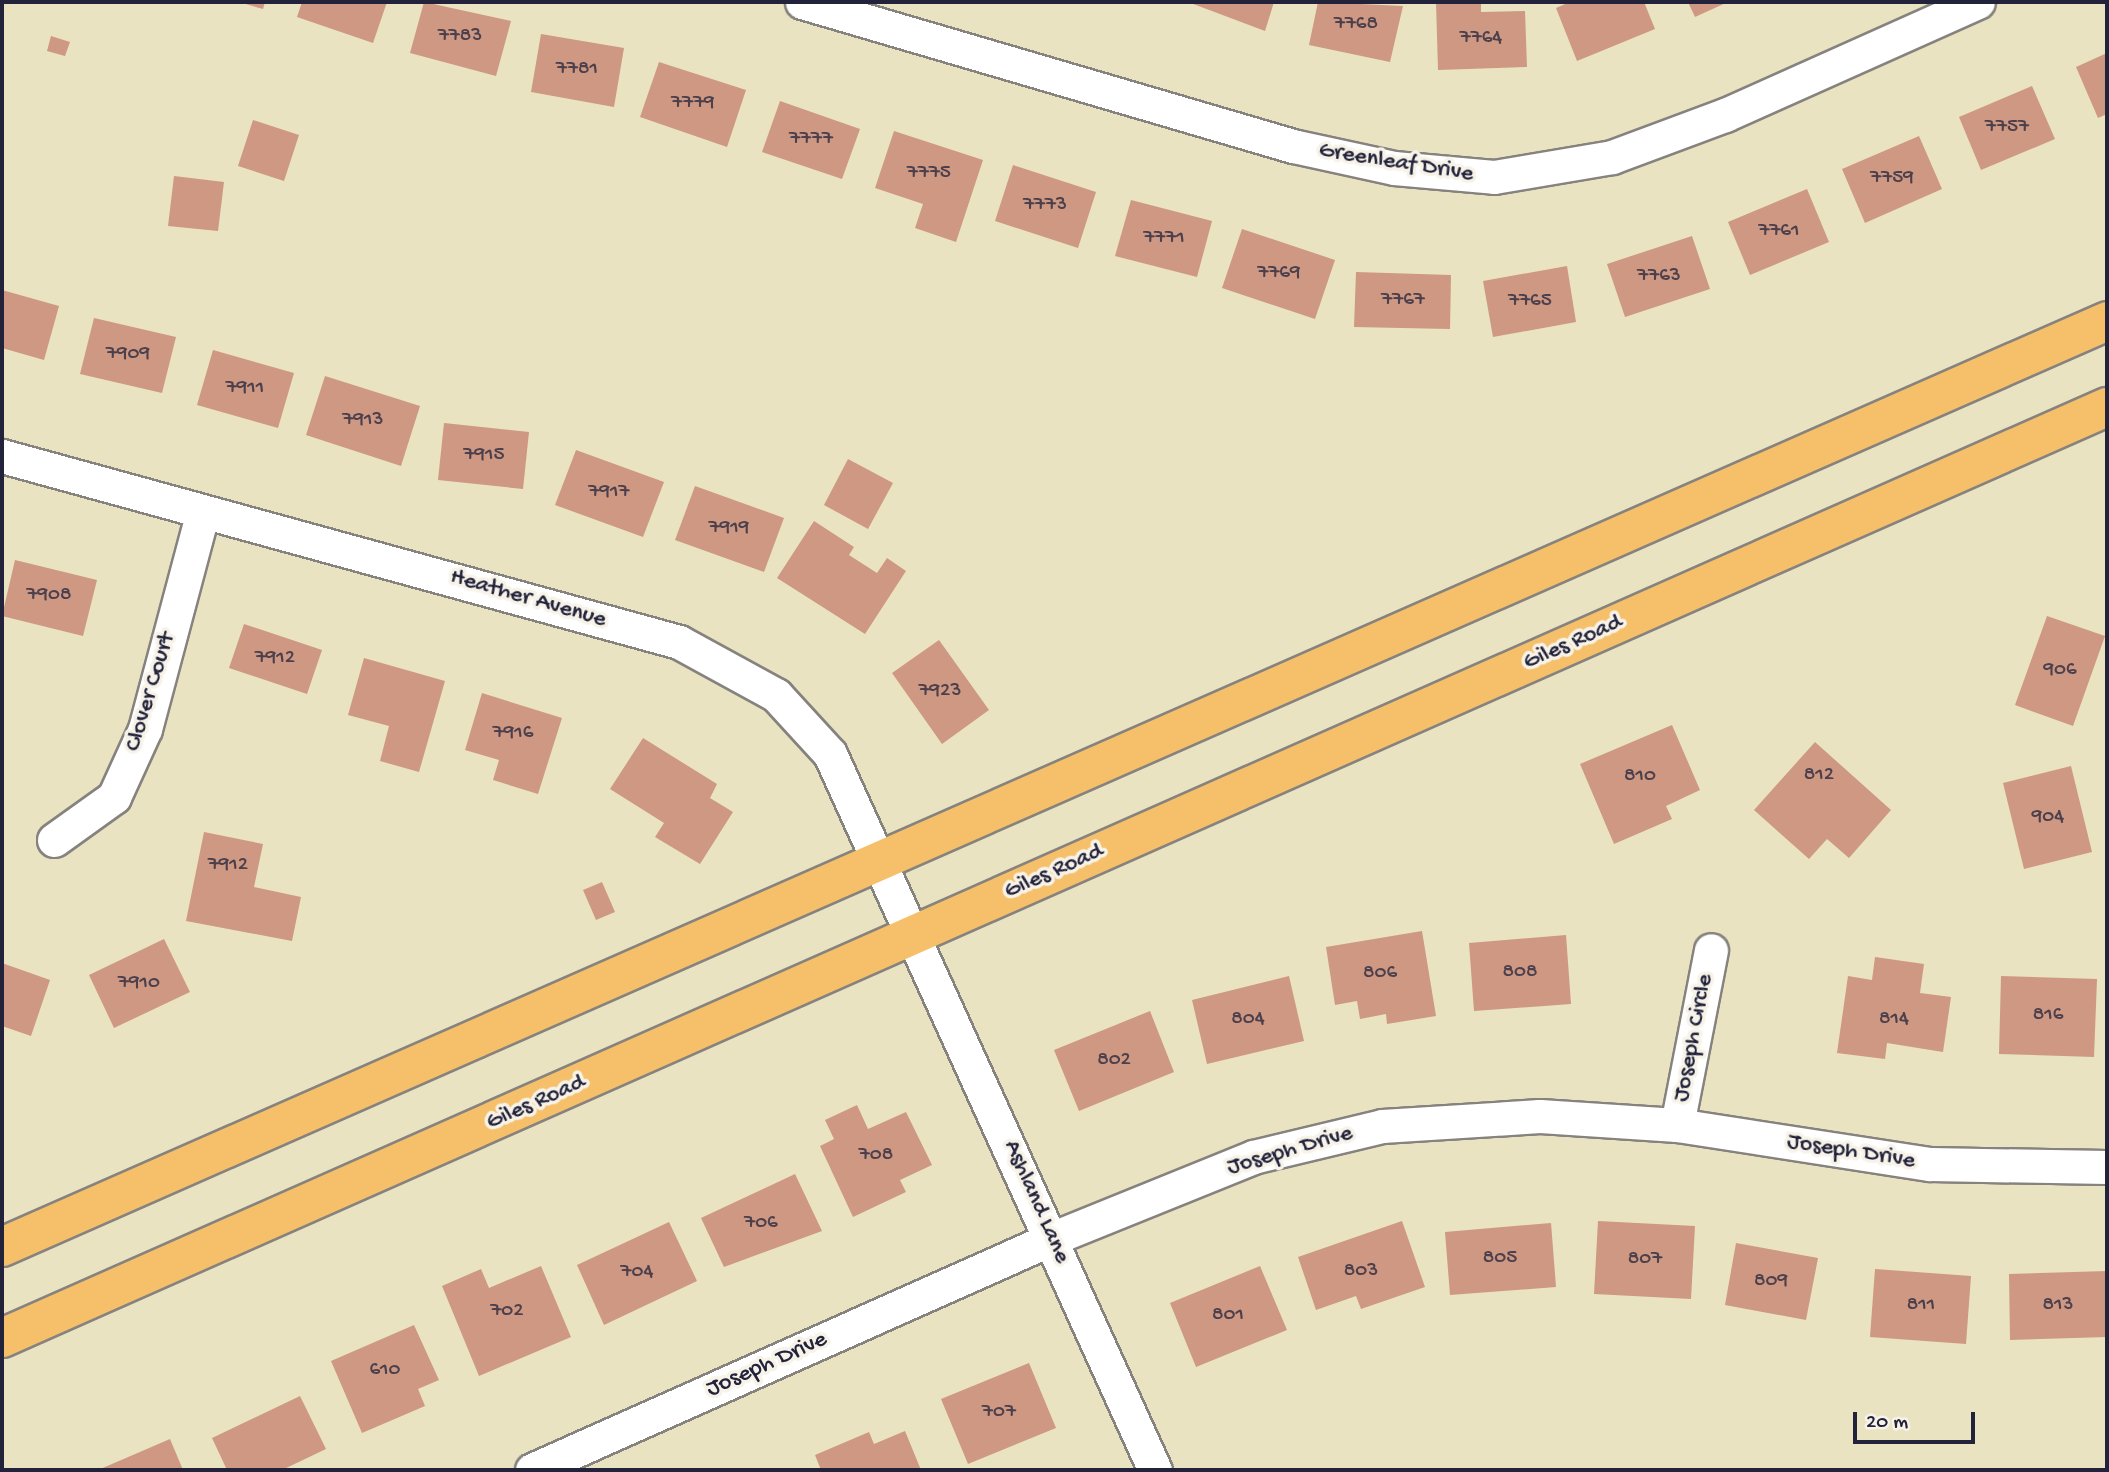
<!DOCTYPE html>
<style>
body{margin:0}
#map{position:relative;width:2109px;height:1472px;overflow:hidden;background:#e9e3c2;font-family:"Gochi Hand",sans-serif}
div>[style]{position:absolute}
.building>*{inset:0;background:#ce9882}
.roads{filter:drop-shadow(2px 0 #86827e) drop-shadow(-2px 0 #86827e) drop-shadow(0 2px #86827e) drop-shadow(0 -2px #86827e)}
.minor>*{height:33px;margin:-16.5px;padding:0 16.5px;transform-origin:16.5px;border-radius:16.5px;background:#fff}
.primary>*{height:38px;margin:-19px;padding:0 19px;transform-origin:19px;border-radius:19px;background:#f6c06b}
span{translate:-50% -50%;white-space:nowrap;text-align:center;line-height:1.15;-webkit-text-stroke:7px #f7f3e8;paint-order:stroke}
.number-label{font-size:21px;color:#4d404d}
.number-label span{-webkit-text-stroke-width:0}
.street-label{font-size:24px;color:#22223b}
.frame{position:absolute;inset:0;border:4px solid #22223b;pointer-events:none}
.scale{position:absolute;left:1853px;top:1412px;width:122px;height:32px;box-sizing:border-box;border:4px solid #22223b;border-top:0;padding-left:9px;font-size:21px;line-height:24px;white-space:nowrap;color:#22223b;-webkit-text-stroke:5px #f7f3e8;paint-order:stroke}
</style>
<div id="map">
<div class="building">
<i style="clip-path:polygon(239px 2px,265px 2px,263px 9px)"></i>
<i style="clip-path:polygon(302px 2px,387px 2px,373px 43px,297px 17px)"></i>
<i style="clip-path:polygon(424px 2px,511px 21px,496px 76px,410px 53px)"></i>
<i style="clip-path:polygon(1188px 2px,1274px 2px,1265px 31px)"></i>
<i style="clip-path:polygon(1318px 2px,1403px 6px,1390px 62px,1309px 45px)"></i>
<i style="clip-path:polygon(1436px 2px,1481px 2px,1481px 12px,1525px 11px,1527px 67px,1438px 70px)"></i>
<i style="clip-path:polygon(1570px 2px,1644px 2px,1655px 29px,1577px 61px,1556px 8px)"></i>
<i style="clip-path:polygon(1688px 2px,1728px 2px,1695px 17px)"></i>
<i style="clip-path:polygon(541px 34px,624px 48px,614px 107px,531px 92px)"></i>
<i style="clip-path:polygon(51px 36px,70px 42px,65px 56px,47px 51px)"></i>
<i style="clip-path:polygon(2107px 53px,2107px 114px,2098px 118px,2076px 67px)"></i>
<i style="clip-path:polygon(659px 62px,746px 90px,727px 147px,640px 117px)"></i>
<i style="clip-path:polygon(2032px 86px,2055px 139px,1981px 170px,1959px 117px)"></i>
<i style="clip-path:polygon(780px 101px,860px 129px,842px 179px,762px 152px)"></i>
<i style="clip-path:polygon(253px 120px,299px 135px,284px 181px,238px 166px)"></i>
<i style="clip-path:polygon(894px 131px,983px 160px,956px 242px,915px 228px,923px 204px,875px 188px)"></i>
<i style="clip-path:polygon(1919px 136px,1942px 189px,1865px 223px,1842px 169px)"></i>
<i style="clip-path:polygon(1013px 165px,1096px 192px,1078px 248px,995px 221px)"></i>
<i style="clip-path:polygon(174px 176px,224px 182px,218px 231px,168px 226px)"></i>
<i style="clip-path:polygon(1807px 189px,1829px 242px,1750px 275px,1728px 222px)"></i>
<i style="clip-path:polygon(1131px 200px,1212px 221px,1197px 277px,1115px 256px)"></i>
<i style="clip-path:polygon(1242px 229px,1335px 260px,1315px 319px,1222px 288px)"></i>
<i style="clip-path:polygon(1692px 236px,1710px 289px,1625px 317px,1607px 264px)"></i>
<i style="clip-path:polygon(1567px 266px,1576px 322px,1493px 337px,1483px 281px)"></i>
<i style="clip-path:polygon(1356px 272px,1451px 275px,1450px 329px,1354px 327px)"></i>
<i style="clip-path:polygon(2px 290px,59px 306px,44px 360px,2px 348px)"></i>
<i style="clip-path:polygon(94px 318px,176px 337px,162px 393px,80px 374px)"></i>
<i style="clip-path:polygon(213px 350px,294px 373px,278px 428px,197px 405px)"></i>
<i style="clip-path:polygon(325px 376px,420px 406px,401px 466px,306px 435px)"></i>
<i style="clip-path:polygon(444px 423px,529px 432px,523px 489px,438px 480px)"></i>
<i style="clip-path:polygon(576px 450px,664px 482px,643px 537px,555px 505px)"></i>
<i style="clip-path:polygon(848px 459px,893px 483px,868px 529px,824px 505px)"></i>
<i style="clip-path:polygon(695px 486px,784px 518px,764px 572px,675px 540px)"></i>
<i style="clip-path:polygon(814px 521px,854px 547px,849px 555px,877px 573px,887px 558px,906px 571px,865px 634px,777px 578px)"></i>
<i style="clip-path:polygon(15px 560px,97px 580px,83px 636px,2px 616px)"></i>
<i style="clip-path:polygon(2047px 616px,2105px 636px,2073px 726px,2015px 705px)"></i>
<i style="clip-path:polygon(244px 624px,322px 650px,307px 694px,229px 668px)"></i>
<i style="clip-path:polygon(939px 640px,989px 710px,942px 744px,892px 673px)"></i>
<i style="clip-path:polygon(364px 658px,445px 681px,419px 772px,380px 761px,389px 726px,348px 715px)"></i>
<i style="clip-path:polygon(482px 693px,562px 718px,538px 794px,493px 780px,499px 760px,465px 750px)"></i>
<i style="clip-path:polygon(1672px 725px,1700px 790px,1666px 806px,1672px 819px,1614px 844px,1580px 764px)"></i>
<i style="clip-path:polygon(643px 738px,717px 784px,710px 798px,733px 812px,700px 864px,655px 837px,664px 823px,610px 789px)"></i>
<i style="clip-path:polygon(1815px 742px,1891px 810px,1849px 858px,1827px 839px,1809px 859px,1754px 810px)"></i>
<i style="clip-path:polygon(2071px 766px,2092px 852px,2024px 869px,2003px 783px)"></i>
<i style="clip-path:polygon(204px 832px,263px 844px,254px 887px,301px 897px,292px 941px,186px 921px)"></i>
<i style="clip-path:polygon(602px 882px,615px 912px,596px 920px,583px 890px)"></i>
<i style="clip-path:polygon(1422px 931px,1436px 1016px,1387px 1024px,1386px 1014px,1360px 1019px,1357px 1001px,1335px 1005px,1326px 947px)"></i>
<i style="clip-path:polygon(1566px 935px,1571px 1004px,1474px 1011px,1469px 943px)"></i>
<i style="clip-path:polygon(164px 939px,190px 992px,114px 1028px,89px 975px)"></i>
<i style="clip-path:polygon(1875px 957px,1924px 964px,1920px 993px,1951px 997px,1943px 1052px,1887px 1043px,1885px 1059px,1837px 1053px,1848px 976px,1872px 980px)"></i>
<i style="clip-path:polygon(2px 963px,50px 980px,31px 1036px,2px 1026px)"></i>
<i style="clip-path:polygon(1289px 976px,1304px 1041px,1207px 1064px,1192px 1000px)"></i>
<i style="clip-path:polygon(2001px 976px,2097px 979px,2094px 1057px,1999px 1054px)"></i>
<i style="clip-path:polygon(1150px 1011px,1174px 1072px,1079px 1111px,1054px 1050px)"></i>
<i style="clip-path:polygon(857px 1105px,868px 1129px,906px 1112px,932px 1165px,900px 1180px,906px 1192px,853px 1217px,820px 1146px,834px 1139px,825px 1120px)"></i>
<i style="clip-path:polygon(795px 1174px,822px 1231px,724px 1267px,701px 1218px)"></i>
<i style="clip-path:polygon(1402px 1221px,1425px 1287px,1361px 1309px,1356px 1296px,1316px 1310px,1298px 1257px)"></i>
<i style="clip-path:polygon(1598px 1221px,1695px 1226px,1691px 1299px,1594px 1294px)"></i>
<i style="clip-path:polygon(669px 1222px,697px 1281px,604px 1325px,577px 1265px)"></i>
<i style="clip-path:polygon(1551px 1223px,1556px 1287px,1450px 1295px,1445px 1232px)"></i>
<i style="clip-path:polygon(1736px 1243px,1818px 1258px,1806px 1320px,1725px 1305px)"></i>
<i style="clip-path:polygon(541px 1266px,571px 1337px,479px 1376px,442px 1286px,481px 1269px,489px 1288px)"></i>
<i style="clip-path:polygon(1260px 1266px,1287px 1330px,1196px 1367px,1170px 1303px)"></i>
<i style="clip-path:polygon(1875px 1269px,1971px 1276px,1966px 1344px,1870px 1337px)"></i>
<i style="clip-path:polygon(2107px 1271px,2107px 1337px,2010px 1340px,2009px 1274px)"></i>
<i style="clip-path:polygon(414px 1325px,439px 1380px,418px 1389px,425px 1406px,362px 1433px,331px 1361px)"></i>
<i style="clip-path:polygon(1029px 1363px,1056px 1428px,968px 1464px,941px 1399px)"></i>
<i style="clip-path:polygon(300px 1396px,326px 1449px,282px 1470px,227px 1470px,212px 1438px)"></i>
<i style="clip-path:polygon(905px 1431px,921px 1470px,821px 1470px,815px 1455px,869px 1432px,874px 1444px)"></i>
<i style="clip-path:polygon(170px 1439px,183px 1470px,98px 1470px)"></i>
</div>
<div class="roads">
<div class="minor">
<i style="left:802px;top:2px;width:512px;rotate:16.35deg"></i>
<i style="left:1293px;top:146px;width:103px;rotate:12.3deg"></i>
<i style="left:1394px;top:168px;width:100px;rotate:5.1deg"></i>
<i style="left:1494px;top:177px;width:120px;rotate:-9.6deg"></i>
<i style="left:1612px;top:157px;width:121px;rotate:-20.4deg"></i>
<i style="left:1725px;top:115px;width:277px;rotate:-24.1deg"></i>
<i style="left:2px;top:456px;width:702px;rotate:15.36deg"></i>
<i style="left:679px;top:642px;width:111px;rotate:28.7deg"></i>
<i style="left:776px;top:695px;width:80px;rotate:47.5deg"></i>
<i style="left:830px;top:754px;width:786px;rotate:65.59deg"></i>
<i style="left:54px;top:840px;width:74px;rotate:-35.6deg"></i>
<i style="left:114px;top:797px;width:75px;rotate:-65.5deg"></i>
<i style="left:145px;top:729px;width:221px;rotate:-75.1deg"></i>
<i style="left:1677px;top:1125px;width:178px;rotate:-79deg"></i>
<i style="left:532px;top:1470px;width:570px;rotate:-24deg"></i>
<i style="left:1053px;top:1238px;width:216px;rotate:-22deg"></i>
<i style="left:1253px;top:1157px;width:133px;rotate:-13.5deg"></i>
<i style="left:1382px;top:1126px;width:158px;rotate:-3.6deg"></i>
<i style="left:1540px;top:1116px;width:137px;rotate:3.8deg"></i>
<i style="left:1677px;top:1125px;width:256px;rotate:8.8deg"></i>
<i style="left:1930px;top:1164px;width:177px;rotate:1deg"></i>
</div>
<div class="primary">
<i style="left:2px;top:1247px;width:2300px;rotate:-23.74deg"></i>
<i style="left:2px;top:1338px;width:2302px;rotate:-23.86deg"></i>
</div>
</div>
<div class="number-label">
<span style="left:1356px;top:25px">7768</span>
<span style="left:460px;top:37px">7783</span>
<span style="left:1481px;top:39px">7764</span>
<span style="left:577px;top:70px">7781</span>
<span style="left:693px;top:104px">7779</span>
<span style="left:2007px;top:128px">7757</span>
<span style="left:811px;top:140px">7777</span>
<span style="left:929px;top:174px">7775</span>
<span style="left:1892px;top:179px">7759</span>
<span style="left:1045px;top:206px">7773</span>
<span style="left:1779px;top:232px">7761</span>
<span style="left:1164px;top:239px">7771</span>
<span style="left:1279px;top:274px">7769</span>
<span style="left:1659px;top:277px">7763</span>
<span style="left:1403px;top:301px">7767</span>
<span style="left:1530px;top:302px">7765</span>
<span style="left:128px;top:355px">7909</span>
<span style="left:245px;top:389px">7911</span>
<span style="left:363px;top:421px">7913</span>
<span style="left:484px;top:456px">7915</span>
<span style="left:609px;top:493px">7917</span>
<span style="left:729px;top:529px">7919</span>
<span style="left:49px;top:596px">7908</span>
<span style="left:275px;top:659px">7912</span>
<span style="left:2060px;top:671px">906</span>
<span style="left:940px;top:692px">7923</span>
<span style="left:513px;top:734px">7916</span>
<span style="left:1819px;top:776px">812</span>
<span style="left:1640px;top:777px">810</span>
<span style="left:2048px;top:818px">904</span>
<span style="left:228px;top:866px">7912</span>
<span style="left:1520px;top:973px">808</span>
<span style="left:1380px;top:974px">806</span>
<span style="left:139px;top:984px">7910</span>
<span style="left:2048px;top:1016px">816</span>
<span style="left:1248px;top:1020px">804</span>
<span style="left:1894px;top:1020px">814</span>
<span style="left:1114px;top:1061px">802</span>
<span style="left:876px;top:1156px">708</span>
<span style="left:761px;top:1224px">706</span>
<span style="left:1500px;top:1259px">805</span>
<span style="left:1645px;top:1260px">807</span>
<span style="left:1361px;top:1272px">803</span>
<span style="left:637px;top:1273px">704</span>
<span style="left:1771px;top:1282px">809</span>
<span style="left:1921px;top:1306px">811</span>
<span style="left:2058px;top:1306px">813</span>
<span style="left:507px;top:1312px">702</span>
<span style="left:1228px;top:1316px">801</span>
<span style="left:385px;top:1371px">610</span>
<span style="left:999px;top:1413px">707</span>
</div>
<div class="street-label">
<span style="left:1396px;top:163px;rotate:9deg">Greenleaf Drive</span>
<span style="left:528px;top:599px;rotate:16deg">Heather Avenue</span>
<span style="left:1573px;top:643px;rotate:-24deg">Giles Road</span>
<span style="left:151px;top:692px;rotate:-73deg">Clover Court</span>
<span style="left:1054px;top:872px;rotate:-24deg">Giles Road</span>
<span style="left:1694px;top:1038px;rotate:-79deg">Joseph Circle</span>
<span style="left:536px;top:1103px;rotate:-24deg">Giles Road</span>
<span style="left:1290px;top:1151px;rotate:-16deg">Joseph Drive</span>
<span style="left:1851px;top:1152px;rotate:9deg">Joseph Drive</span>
<span style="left:1036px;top:1202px;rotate:66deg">Ashland Lane</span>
<span style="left:767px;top:1365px;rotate:-24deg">Joseph Drive</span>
</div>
<div class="frame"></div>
<div class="scale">20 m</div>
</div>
